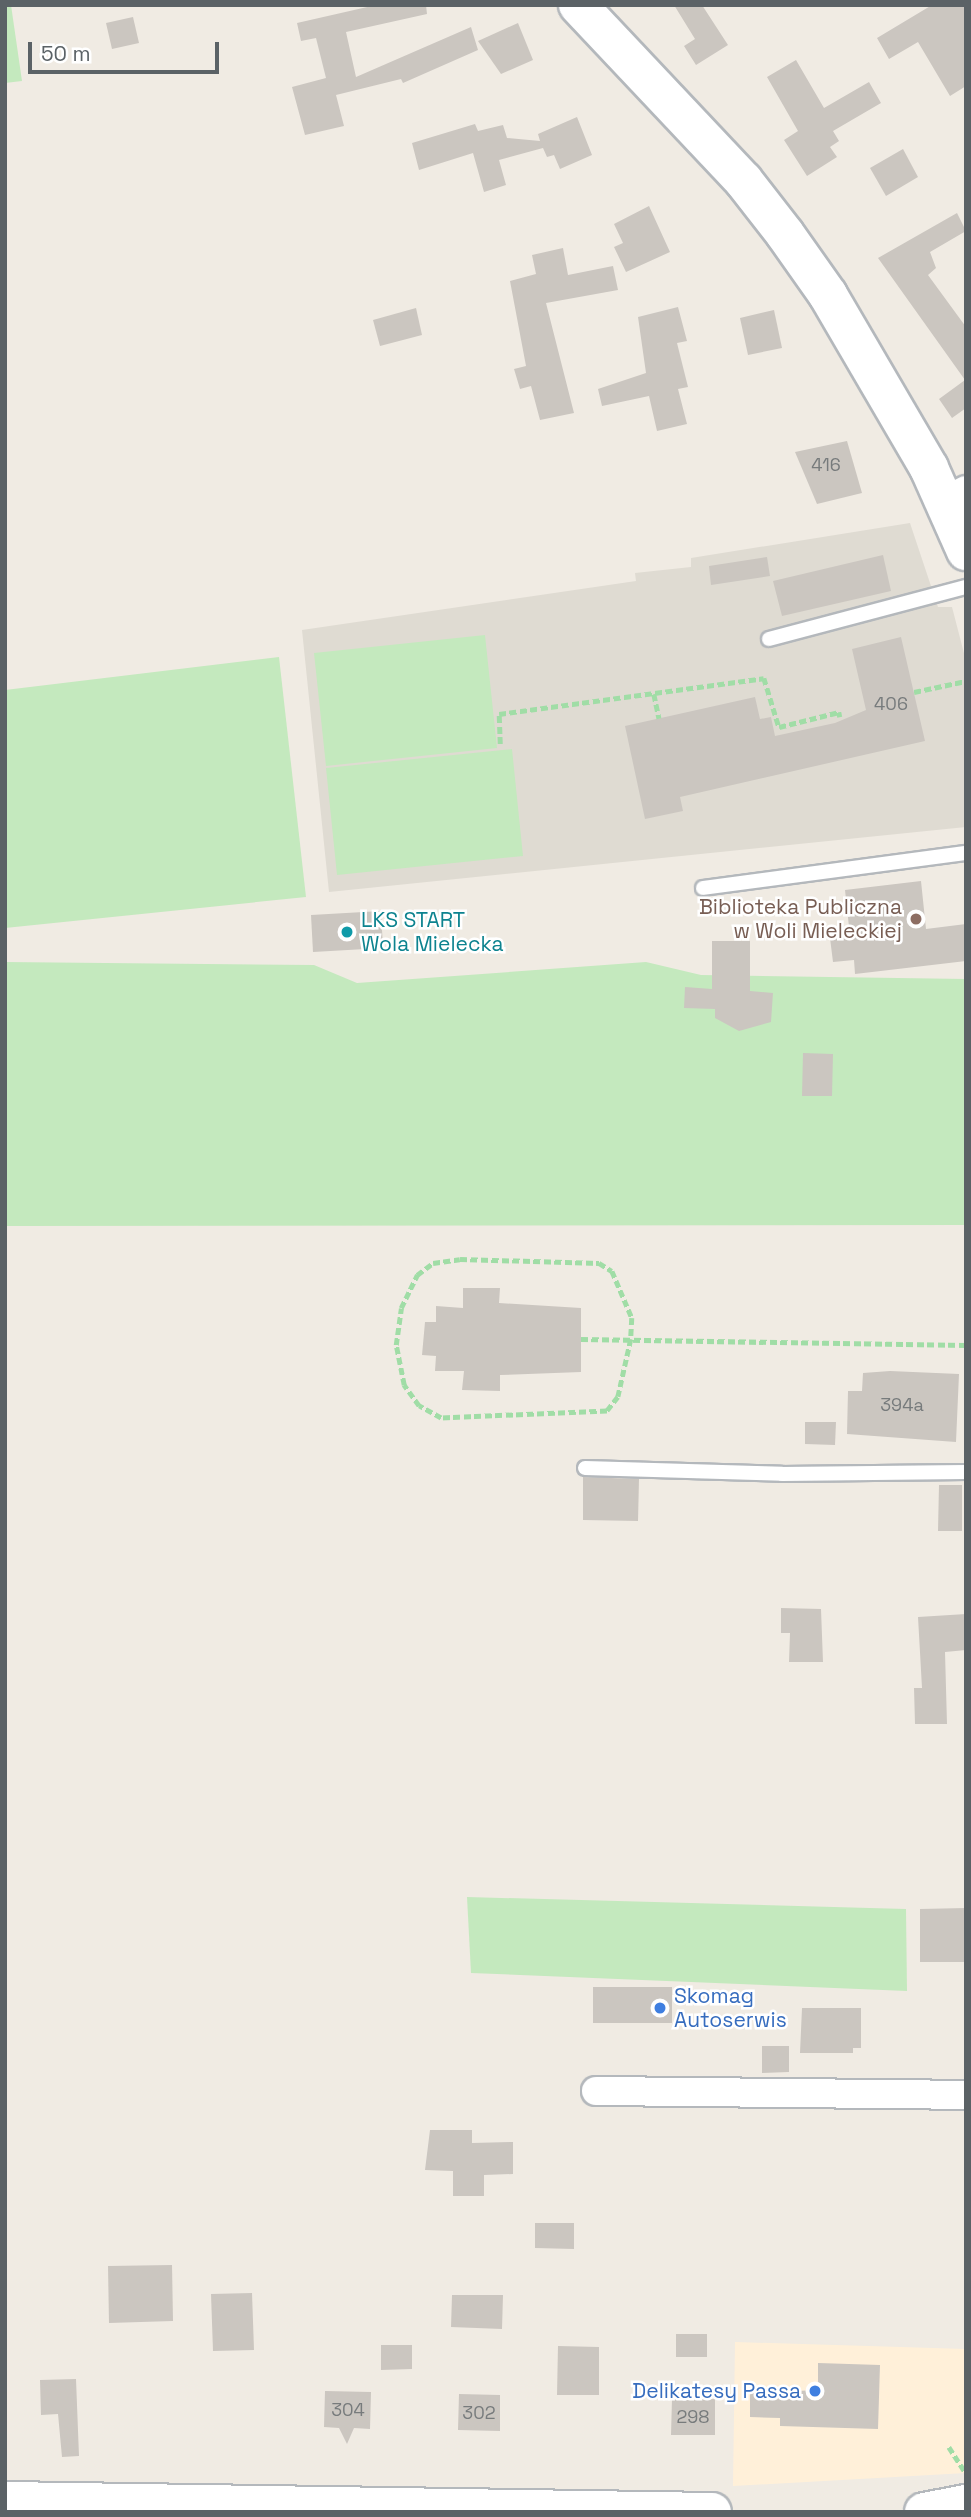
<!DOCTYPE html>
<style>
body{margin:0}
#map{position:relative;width:971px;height:2517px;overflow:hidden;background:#f0ebe3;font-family:"Space Grotesk",sans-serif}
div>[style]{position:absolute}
.commercial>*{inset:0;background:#fff0d9}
.education>*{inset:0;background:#dfdbd2}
.green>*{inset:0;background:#c4e9be}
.building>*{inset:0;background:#cbc6c0}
.path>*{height:4.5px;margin-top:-2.25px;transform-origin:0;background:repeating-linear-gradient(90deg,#a0dda6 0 7px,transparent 0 10.5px)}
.roads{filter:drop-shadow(2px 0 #b4b8bc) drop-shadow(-2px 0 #b4b8bc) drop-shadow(0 2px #b4b8bc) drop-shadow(0 -2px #b4b8bc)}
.lane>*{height:14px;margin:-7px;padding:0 7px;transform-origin:7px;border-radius:7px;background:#fff}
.street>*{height:28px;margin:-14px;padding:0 14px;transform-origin:14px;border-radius:14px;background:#fff}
.secondary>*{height:38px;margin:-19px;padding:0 19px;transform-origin:19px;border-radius:19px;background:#fff}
.dots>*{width:19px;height:19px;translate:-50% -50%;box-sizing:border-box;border:4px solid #fff;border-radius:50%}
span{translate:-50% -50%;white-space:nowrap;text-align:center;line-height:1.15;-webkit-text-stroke:5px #fff;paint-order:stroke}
.number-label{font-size:18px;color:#777b7c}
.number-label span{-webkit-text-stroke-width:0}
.education-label{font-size:21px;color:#785e54}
.right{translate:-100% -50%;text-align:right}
.culture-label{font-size:21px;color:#0d838f}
.left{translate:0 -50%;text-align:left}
.shop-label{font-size:21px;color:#366cbe}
.frame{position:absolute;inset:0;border:7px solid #5b6266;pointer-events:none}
.scale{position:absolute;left:28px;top:42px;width:191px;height:32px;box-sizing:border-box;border:4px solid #5b6266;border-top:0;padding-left:9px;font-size:21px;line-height:24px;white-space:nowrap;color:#5b6266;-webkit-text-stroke:5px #fff;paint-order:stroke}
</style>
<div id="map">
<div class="commercial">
<i style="clip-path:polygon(735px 2342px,966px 2349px,966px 2473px,733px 2486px)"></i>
</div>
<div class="education">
<i style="clip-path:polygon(910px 523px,938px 607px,952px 607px,966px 661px,966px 827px,329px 892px,302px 630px,636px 581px,635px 573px,691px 567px,691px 558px)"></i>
</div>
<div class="green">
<i style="clip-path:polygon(5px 5px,11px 5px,22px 81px,5px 83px)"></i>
<i style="clip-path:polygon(485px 635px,497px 748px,326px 766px,314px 653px)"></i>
<i style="clip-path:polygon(279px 657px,306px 897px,5px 928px,5px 690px)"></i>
<i style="clip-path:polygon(512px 749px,523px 856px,337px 875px,326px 768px)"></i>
<i style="clip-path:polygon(5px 962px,314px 965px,357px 983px,646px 962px,701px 975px,966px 979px,966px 1225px,5px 1226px)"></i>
<i style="clip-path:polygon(467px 1897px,906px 1909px,907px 1991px,471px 1973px)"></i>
</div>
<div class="building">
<i style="clip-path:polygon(376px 5px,426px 5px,427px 14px,346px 32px,356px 77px,471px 27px,478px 50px,403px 83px,401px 79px,336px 95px,344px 126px,305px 135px,292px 87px,326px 78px,316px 38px,301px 41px,297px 23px)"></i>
<i style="clip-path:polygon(674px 5px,702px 5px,728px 45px,696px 65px,684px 46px,695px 39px)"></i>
<i style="clip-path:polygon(932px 5px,966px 5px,966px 86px,950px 96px,918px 42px,889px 59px,877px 38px)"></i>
<i style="clip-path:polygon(133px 17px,139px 43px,112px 49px,106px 23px)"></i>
<i style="clip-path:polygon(518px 23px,533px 60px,501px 74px,478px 41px)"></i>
<i style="clip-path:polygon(796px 60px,824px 108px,869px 82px,881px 103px,833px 131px,839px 141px,830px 147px,837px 157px,807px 176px,784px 140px,798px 131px,767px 77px)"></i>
<i style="clip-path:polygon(577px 117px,592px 155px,560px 169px,554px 155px,547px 157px,543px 148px,499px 160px,506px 185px,484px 192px,473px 153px,419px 170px,412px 143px,475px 124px,478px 131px,503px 125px,507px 138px,540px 141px,538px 134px)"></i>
<i style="clip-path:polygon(903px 149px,918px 177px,886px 196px,870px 168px)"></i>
<i style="clip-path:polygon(649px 206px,670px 252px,626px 272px,614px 247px,623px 243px,614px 224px)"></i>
<i style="clip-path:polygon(957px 213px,966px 231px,930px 252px,936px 268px,928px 275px,966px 327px,966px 408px,952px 418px,939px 399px,965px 380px,878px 258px)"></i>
<i style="clip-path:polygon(563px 248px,568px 275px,613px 266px,618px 290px,546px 303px,574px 413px,540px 420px,531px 386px,520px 389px,514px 369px,526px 366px,510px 281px,536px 274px,532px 255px)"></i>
<i style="clip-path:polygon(678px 307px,687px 341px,677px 343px,688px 387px,678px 389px,687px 424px,657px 431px,649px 396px,602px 406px,598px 389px,646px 373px,638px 317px)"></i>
<i style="clip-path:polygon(416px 308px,422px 335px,380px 346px,373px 320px)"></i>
<i style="clip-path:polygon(774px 310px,782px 348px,748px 355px,740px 318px)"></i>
<i style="clip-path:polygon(847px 441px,862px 493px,817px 504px,795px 452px)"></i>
<i style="clip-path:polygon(883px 555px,891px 591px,782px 616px,773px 581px)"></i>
<i style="clip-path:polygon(767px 557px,770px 576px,711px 585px,709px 566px)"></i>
<i style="clip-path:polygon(901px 637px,925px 741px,680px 797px,683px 811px,645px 819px,625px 726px,755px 697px,760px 719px,771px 717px,775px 736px,835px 723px,866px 710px,852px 649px)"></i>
<i style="clip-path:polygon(921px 881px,926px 929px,966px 924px,966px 961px,855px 974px,854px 960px,833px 962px,830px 938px,850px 936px,845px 890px)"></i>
<i style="clip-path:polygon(381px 911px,383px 948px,313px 952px,311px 915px)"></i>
<i style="clip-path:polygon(712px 941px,750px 941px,750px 991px,773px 993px,771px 1022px,739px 1031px,715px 1018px,715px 1009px,684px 1008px,685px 987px,712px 989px)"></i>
<i style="clip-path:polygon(803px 1053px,833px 1054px,832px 1096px,802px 1096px)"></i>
<i style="clip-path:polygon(463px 1288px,500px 1288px,499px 1303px,581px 1308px,581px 1372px,500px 1375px,500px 1391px,462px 1390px,464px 1371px,435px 1371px,436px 1356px,422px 1355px,425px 1322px,436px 1322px,436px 1306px,463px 1308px)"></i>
<i style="clip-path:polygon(890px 1371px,959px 1374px,956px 1442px,847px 1434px,848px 1391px,862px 1391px,863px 1373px)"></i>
<i style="clip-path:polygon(805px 1422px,836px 1422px,835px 1445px,805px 1444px)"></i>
<i style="clip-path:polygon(583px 1477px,639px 1479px,638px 1521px,583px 1520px)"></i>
<i style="clip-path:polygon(939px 1485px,962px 1485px,962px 1531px,938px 1531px)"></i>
<i style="clip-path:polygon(781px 1608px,821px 1609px,823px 1662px,789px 1662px,790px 1633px,781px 1633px)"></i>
<i style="clip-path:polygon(966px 1614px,966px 1650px,945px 1652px,947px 1724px,915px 1724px,914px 1688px,922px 1688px,918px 1617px)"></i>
<i style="clip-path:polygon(966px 1908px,966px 1962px,920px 1962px,920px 1909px)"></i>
<i style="clip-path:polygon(593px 1987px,672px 1987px,672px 2023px,593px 2023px)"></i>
<i style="clip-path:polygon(802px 2008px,861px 2008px,861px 2048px,853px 2048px,853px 2053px,800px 2053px)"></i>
<i style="clip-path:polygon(762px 2046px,789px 2046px,789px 2072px,762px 2073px)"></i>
<i style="clip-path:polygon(430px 2130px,472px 2130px,472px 2143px,513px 2142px,513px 2174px,484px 2175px,484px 2196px,453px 2196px,453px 2171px,425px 2170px)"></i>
<i style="clip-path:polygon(535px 2223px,574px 2223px,574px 2249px,535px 2248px)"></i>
<i style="clip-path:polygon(172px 2265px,173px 2321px,109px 2323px,108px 2266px)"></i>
<i style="clip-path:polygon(252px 2293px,254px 2350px,213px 2351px,211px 2294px)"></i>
<i style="clip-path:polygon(452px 2295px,503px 2295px,502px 2329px,451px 2327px)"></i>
<i style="clip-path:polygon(676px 2334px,707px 2334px,707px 2357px,676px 2357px)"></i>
<i style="clip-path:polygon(381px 2345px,412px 2345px,412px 2369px,381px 2370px)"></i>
<i style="clip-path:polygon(558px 2346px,599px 2347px,599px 2395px,557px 2395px)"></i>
<i style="clip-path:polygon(818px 2363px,880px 2365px,878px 2429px,780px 2426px,780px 2418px,750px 2417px,750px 2393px,818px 2390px)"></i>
<i style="clip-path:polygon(76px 2379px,79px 2456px,62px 2457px,58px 2414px,41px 2415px,40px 2380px)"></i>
<i style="clip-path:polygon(325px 2391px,371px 2392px,370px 2429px,354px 2428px,347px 2444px,339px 2428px,324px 2427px)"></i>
<i style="clip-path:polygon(459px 2394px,500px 2395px,500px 2431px,458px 2430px)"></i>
<i style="clip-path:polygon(672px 2399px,715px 2399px,715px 2435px,671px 2435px)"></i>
</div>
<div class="path">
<i style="left:914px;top:692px;width:53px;rotate:-11.9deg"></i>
<i style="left:654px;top:694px;width:25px;rotate:78deg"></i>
<i style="left:500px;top:744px;width:30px;rotate:-92deg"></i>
<i style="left:499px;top:714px;width:267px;rotate:-7.7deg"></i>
<i style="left:764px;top:678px;width:51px;rotate:73deg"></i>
<i style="left:779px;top:727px;width:62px;rotate:-14deg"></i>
<i style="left:839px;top:712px;width:5px;rotate:79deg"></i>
<i style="left:460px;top:1259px;width:139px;rotate:1.6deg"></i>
<i style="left:599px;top:1263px;width:15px;rotate:32deg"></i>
<i style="left:612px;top:1271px;width:51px;rotate:66.9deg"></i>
<i style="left:632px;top:1318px;width:21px;rotate:93deg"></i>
<i style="left:631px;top:1339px;width:59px;rotate:102.6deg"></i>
<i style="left:618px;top:1397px;width:18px;rotate:128deg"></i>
<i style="left:607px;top:1411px;width:166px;rotate:177.6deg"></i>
<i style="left:441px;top:1418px;width:25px;rotate:-151deg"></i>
<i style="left:419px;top:1406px;width:26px;rotate:-126deg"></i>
<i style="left:404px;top:1385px;width:41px;rotate:-101.3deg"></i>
<i style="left:396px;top:1345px;width:37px;rotate:-82deg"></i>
<i style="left:401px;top:1308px;width:37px;rotate:-64deg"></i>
<i style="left:417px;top:1275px;width:20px;rotate:-37deg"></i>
<i style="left:433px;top:1263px;width:27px;rotate:-8deg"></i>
<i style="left:581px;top:1339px;width:385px;rotate:0.9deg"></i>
<i style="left:949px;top:2447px;width:30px;rotate:57deg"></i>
</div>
<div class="roads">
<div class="lane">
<i style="left:769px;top:639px;width:204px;rotate:-14.8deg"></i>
<i style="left:703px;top:888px;width:265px;rotate:-7.6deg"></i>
<i style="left:585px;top:1468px;width:197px;rotate:1.7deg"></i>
<i style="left:782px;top:1474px;width:184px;rotate:-0.6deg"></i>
</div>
<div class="street">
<i style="left:947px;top:500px;width:21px;rotate:-28deg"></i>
<i style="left:596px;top:2091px;width:370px;rotate:0.6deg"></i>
</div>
<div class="secondary">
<i style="left:578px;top:5px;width:241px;rotate:46.7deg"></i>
<i style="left:743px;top:180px;width:68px;rotate:52.1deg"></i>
<i style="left:785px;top:234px;width:75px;rotate:54.8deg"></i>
<i style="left:828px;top:295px;width:200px;rotate:59.7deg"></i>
<i style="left:929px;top:468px;width:91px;rotate:66deg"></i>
<i style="left:5px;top:2501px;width:707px;rotate:0.89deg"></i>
<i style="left:924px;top:2512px;width:43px;rotate:-10.8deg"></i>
</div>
</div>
<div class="dots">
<i style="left:916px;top:919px;background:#8d6e63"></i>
<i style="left:347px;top:932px;background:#0f9aa8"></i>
<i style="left:660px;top:2008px;background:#3f7fe0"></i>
<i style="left:815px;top:2391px;background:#3f7fe0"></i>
</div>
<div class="number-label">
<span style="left:826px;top:465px">416</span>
<span style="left:891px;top:704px">406</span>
<span style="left:902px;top:1405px">394a</span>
<span style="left:348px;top:2410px">304</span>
<span style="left:479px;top:2413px">302</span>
<span style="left:693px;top:2417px">298</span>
</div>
<div class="education-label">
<span class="right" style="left:902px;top:919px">Biblioteka Publiczna<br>w Woli Mieleckiej</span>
</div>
<div class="culture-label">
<span class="left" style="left:361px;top:932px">LKS START<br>Wola Mielecka</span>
</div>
<div class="shop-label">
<span class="left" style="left:674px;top:2008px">Skomag<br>Autoserwis</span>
<span class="right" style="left:801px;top:2391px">Delikatesy Passa</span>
</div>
<div class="frame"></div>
<div class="scale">50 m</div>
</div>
